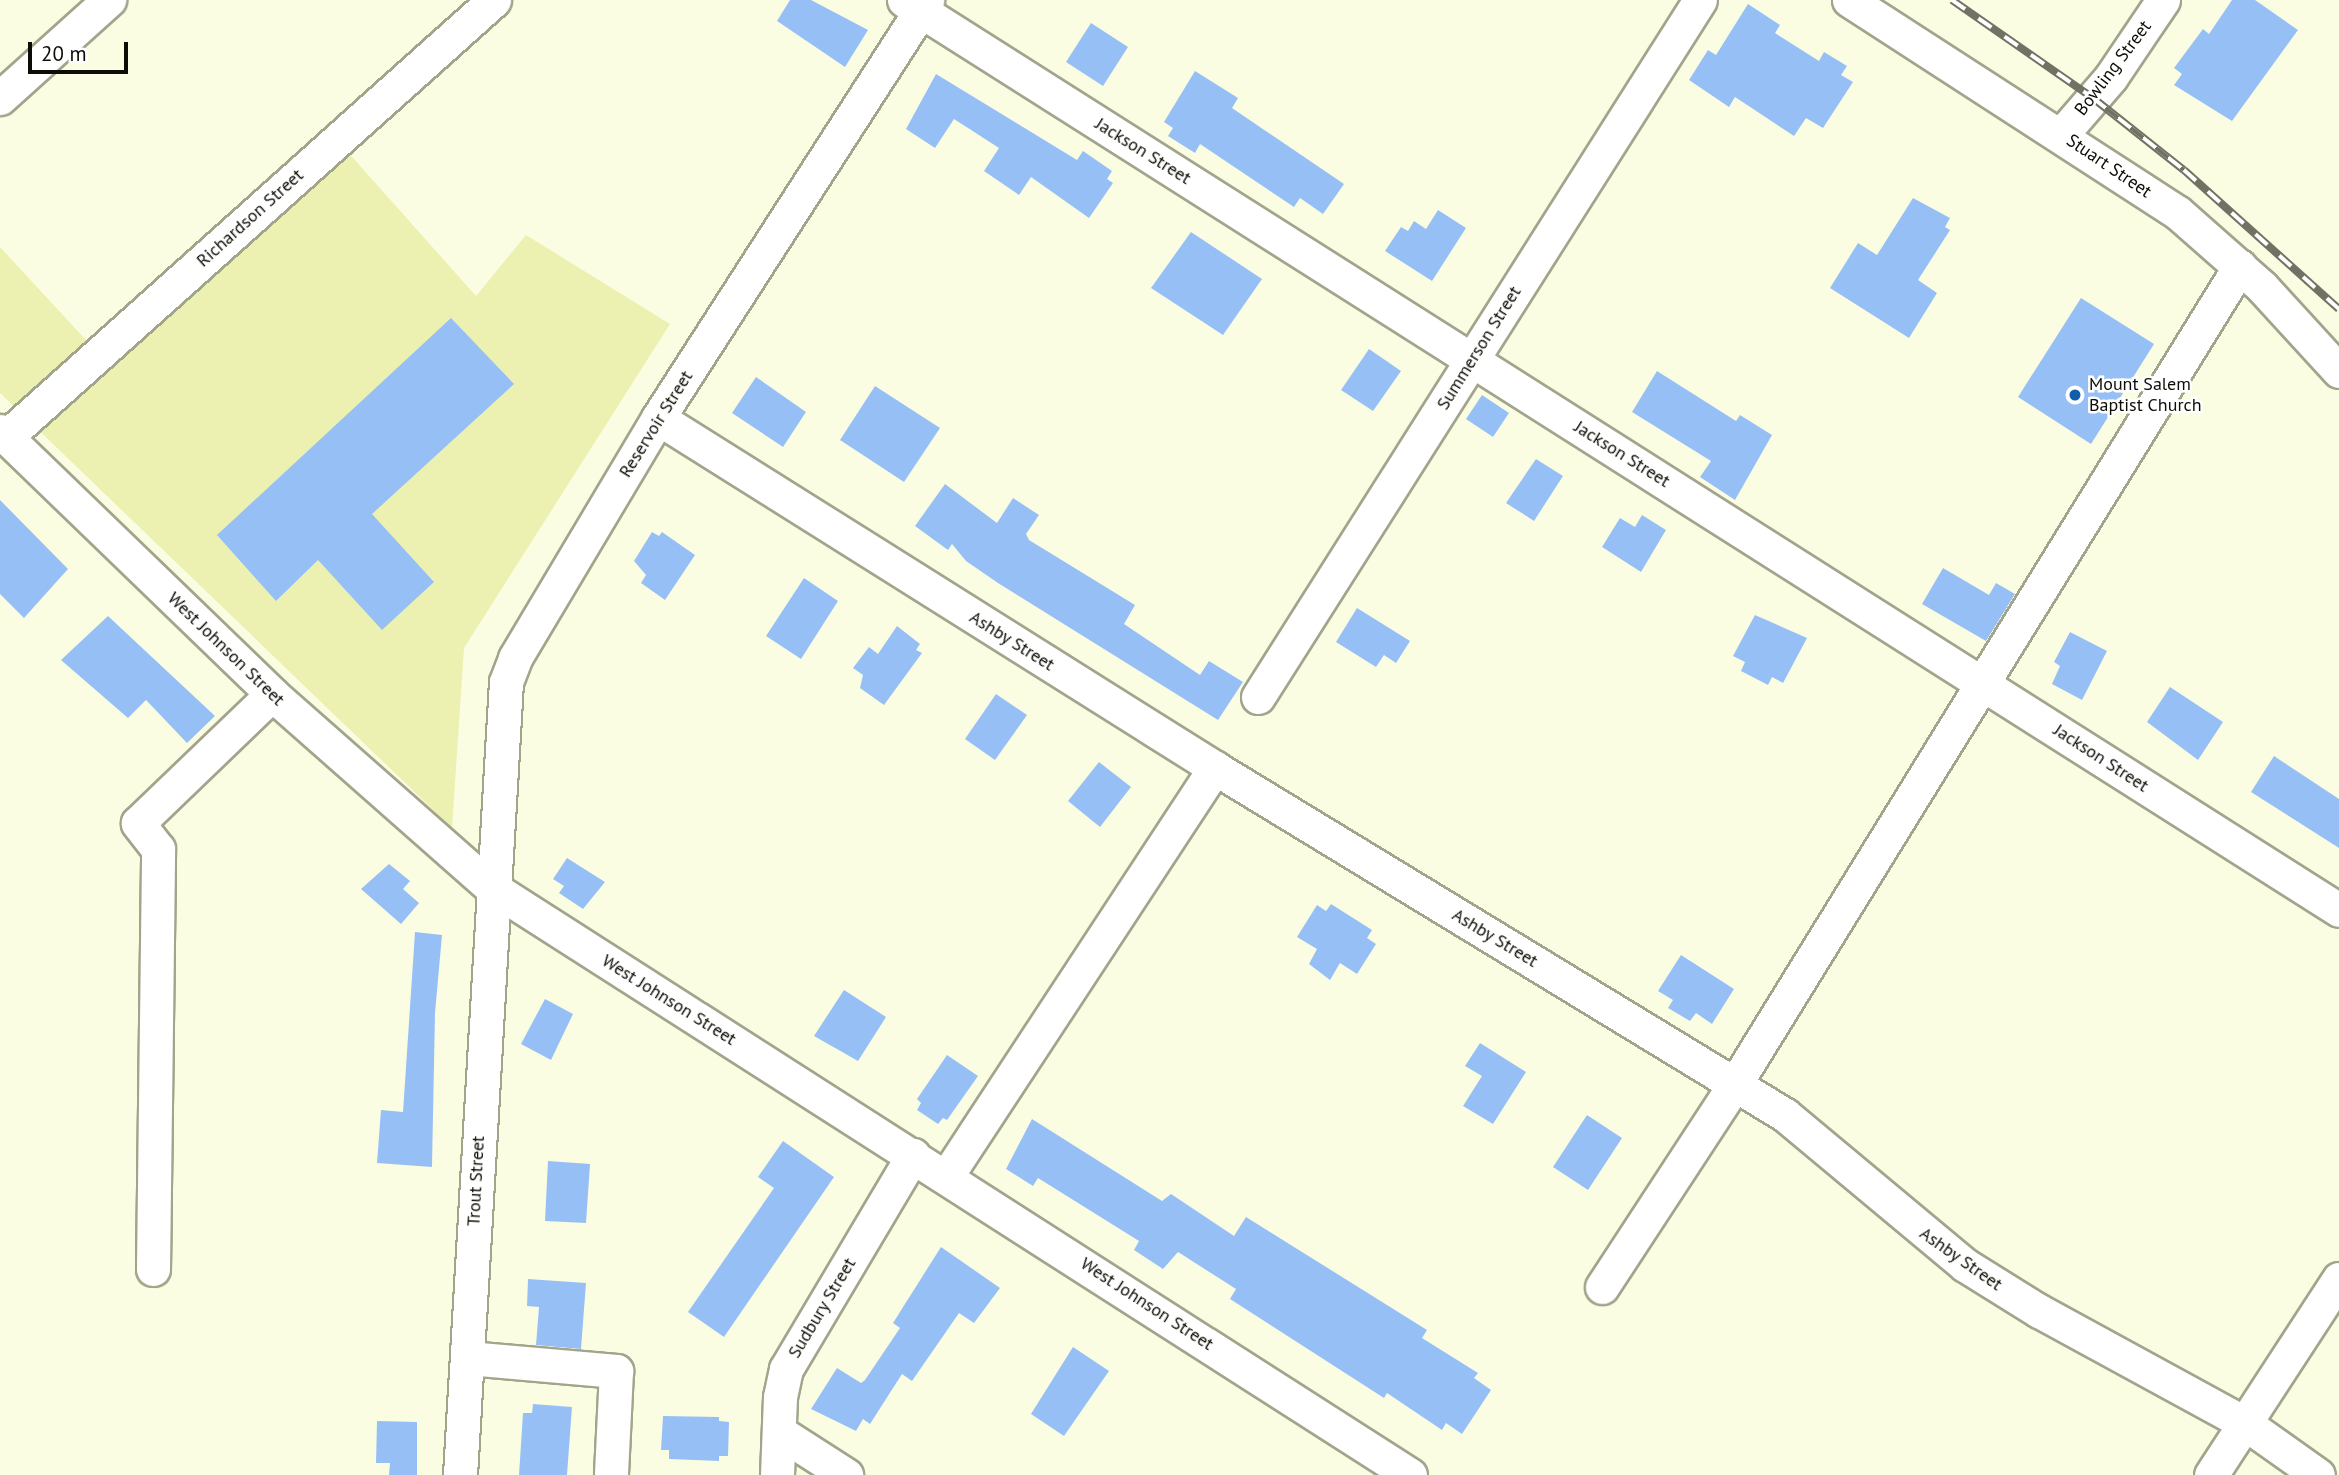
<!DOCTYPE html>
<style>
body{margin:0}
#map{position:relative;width:2339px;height:1475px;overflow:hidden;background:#fbfde3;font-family:"PT Sans",sans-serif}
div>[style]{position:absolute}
.green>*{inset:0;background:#ecf1b2}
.building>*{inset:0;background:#96c0f5}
.roads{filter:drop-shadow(2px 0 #a2a48c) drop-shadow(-2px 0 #a2a48c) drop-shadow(0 2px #a2a48c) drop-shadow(0 -2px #a2a48c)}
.minor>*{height:33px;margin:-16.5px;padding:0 16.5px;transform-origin:16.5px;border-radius:16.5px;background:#fff}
.rail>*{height:8px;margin-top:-4px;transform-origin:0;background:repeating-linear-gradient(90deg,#fff 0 16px,#717263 0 32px);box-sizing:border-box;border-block:2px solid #717263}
.dots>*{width:19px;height:19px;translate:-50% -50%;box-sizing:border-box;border:4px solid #fff;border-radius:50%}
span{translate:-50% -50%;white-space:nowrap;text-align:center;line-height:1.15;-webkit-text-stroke:5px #fff;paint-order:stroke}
.street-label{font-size:18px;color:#0c0d05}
.poi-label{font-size:18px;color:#0c0d05}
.left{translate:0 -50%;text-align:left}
.scale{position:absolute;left:28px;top:42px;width:100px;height:32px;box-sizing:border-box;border:4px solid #0c0d05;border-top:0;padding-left:9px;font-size:21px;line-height:24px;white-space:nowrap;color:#0c0d05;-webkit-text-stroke:5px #fff;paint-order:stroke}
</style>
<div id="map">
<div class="green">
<i style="clip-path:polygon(346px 150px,476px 296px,526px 235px,670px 324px,464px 648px,452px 828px,0 393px,0 247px,111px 367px)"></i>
</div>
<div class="building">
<i style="clip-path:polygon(790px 0,811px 0,868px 30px,845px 67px,777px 21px)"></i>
<i style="clip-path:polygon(2232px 0,2255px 0,2298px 30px,2232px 121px,2174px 85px,2182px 74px,2174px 68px,2203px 29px,2209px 34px)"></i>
<i style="clip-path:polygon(1748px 4px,1780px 25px,1775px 33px,1819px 61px,1824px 52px,1847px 66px,1841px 75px,1853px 82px,1823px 128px,1806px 118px,1794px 136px,1735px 97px,1729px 107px,1689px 80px,1708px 50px,1716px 55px)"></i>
<i style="clip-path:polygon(1091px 23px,1128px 47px,1103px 86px,1066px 62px)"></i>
<i style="clip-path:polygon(1195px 71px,1238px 98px,1232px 108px,1344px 184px,1323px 214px,1300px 198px,1294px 207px,1200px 144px,1195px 153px,1168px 136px,1173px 128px,1164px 122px)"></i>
<i style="clip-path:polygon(936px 74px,1077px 160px,1083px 151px,1112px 171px,1107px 179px,1113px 183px,1089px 218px,1031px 177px,1019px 195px,984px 171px,999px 148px,954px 119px,935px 148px,906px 129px)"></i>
<i style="clip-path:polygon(1913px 198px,1950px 218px,1945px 227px,1950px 230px,1918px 280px,1937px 293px,1909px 338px,1830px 288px,1858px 243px,1877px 255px)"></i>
<i style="clip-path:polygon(1438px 210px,1466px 228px,1432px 281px,1385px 251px,1401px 227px,1408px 231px,1414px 221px,1426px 229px)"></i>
<i style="clip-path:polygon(1191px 232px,1262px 279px,1223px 335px,1151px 288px)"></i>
<i style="clip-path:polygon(2081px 298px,2154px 344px,2091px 444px,2018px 397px)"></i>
<i style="clip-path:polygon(451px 318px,514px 384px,372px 514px,434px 582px,382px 630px,318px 560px,276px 601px,217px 535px)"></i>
<i style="clip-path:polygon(1369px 349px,1401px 371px,1373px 411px,1341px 390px)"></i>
<i style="clip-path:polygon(1657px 371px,1736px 421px,1740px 415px,1772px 435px,1735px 500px,1700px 477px,1711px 461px,1632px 412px)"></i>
<i style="clip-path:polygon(756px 377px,806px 412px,783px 447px,732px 413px)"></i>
<i style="clip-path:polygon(875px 386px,940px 428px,904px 482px,840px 440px)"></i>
<i style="clip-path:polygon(1482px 395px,1509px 413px,1493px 437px,1466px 419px)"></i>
<i style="clip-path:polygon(1536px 459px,1563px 476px,1534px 521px,1506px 503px)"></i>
<i style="clip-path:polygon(945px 484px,997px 523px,1013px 498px,1039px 515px,1026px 534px,1029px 540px,1135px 605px,1124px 624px,1200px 675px,1209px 661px,1243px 682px,1218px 720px,998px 583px,966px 561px,952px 544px,948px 550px,915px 526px)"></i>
<i style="clip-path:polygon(0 500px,68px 569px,24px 618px,0 594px)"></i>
<i style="clip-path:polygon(1642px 515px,1666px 530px,1641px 572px,1602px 547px,1620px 518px,1635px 527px)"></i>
<i style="clip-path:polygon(652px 532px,659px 536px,662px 532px,695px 555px,665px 600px,641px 583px,646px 575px,634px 561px)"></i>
<i style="clip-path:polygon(1943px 568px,1989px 595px,1996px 583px,2015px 594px,1986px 641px,1922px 604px)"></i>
<i style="clip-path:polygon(804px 578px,838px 601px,801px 659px,766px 636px)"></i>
<i style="clip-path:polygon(1357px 608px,1410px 641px,1396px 663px,1384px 655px,1376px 667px,1336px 642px)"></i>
<i style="clip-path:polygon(1755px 615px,1807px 638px,1783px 683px,1772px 677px,1768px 685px,1741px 671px,1745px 662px,1733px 656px)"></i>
<i style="clip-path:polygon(108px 616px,215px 716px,187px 743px,146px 700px,128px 718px,61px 660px)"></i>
<i style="clip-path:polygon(897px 626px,920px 644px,916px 650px,922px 653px,884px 705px,860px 688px,863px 675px,853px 668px,869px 647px,878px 654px)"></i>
<i style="clip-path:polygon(2070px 632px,2107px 651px,2082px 700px,2052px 684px,2060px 666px,2054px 662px)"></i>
<i style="clip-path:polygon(2170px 687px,2223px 722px,2198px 760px,2147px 722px)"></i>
<i style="clip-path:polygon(996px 694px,1027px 715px,995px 760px,965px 739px)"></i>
<i style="clip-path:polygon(2274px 756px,2339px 799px,2339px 848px,2251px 792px)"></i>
<i style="clip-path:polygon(1099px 762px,1131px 787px,1100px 827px,1068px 801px)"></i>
<i style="clip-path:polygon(567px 858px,605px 882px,583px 909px,559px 893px,564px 886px,553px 879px)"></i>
<i style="clip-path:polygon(389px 864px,410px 881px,403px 889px,419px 903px,401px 924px,361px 889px)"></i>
<i style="clip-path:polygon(1331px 904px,1372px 930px,1367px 938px,1376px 944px,1357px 974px,1340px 963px,1330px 980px,1309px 964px,1317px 949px,1297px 937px,1317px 905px,1326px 911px)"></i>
<i style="clip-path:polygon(415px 932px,442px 935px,435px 1013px,432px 1167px,377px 1163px,381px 1110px,403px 1112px)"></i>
<i style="clip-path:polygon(1681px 955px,1734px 989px,1712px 1024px,1696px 1013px,1690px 1021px,1668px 1008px,1673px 1000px,1658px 991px)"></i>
<i style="clip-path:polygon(844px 990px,886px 1017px,858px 1061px,814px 1036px)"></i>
<i style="clip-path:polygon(545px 999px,573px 1014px,551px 1060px,521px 1044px)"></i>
<i style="clip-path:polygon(1480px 1043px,1526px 1072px,1493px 1124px,1463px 1106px,1482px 1076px,1465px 1066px)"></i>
<i style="clip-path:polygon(947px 1055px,978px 1076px,947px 1120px,943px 1118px,938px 1124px,917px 1110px,921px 1103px,917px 1099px)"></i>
<i style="clip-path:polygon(1587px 1115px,1622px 1138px,1588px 1190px,1553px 1167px)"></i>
<i style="clip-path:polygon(1032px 1119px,1162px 1201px,1171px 1194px,1234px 1236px,1246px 1217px,1427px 1330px,1422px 1338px,1478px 1373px,1474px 1378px,1491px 1390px,1462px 1434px,1446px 1423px,1442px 1430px,1387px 1393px,1384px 1398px,1230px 1299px,1236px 1289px,1178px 1252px,1163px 1269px,1134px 1250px,1139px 1241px,1038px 1178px,1033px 1186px,1006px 1169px)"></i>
<i style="clip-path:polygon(783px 1141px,834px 1177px,724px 1337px,688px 1312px,774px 1188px,758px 1177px)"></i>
<i style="clip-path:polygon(548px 1161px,590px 1164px,586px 1223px,545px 1221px)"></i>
<i style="clip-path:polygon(941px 1247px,1000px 1288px,974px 1323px,959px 1313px,912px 1381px,902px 1374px,870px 1424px,863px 1419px,856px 1431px,811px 1409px,837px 1368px,861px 1383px,865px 1380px,900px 1328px,893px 1323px)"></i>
<i style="clip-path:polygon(528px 1279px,586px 1283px,581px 1349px,536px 1345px,539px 1307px,527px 1306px)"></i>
<i style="clip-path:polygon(1073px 1347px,1109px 1371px,1064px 1436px,1031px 1414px)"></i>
<i style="clip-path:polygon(533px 1404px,572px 1407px,567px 1475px,519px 1475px,523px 1413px,532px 1413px)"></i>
<i style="clip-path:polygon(663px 1416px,719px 1417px,719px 1421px,729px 1422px,728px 1456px,719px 1456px,719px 1461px,669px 1459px,669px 1450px,661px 1450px)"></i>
<i style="clip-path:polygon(377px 1421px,417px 1422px,417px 1475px,389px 1475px,390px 1463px,376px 1463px)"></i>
</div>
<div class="roads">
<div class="minor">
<i style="left:904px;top:0;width:1699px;rotate:32.38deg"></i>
<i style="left:1849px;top:0;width:391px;rotate:32.9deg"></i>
<i style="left:2177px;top:212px;width:113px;rotate:41.4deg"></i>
<i style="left:2262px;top:287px;width:114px;rotate:47.5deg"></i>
<i style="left:0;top:98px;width:147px;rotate:-42deg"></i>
<i style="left:2062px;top:134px;width:75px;rotate:-49.3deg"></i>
<i style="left:2111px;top:77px;width:93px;rotate:-56deg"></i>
<i style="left:658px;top:418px;width:658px;rotate:32.14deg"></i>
<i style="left:1215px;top:768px;width:667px;rotate:31.33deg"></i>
<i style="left:1785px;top:1115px;width:234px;rotate:39.8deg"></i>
<i style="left:1965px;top:1265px;width:87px;rotate:31.9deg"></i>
<i style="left:2039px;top:1311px;width:236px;rotate:28.6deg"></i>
<i style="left:2246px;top:1424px;width:88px;rotate:35.3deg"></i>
<i style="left:0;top:431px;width:378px;rotate:44deg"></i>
<i style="left:272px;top:694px;width:292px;rotate:41.4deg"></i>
<i style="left:491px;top:887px;width:1091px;rotate:32.61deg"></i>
<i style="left:6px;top:437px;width:655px;rotate:-41.84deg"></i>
<i style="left:1258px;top:697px;width:825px;rotate:-57.62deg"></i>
<i style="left:946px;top:1177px;width:490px;rotate:-56.7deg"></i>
<i style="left:153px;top:1269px;width:420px;rotate:-89.3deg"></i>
<i style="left:158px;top:849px;width:33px;rotate:-128deg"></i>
<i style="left:138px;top:823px;width:186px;rotate:-43.9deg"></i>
<i style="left:1602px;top:1287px;width:243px;rotate:-56.8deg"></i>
<i style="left:1735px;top:1084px;width:961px;rotate:-58.31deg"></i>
<i style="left:468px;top:1358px;width:149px;rotate:5deg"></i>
<i style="left:616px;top:1371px;width:104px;rotate:92.8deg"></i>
<i style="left:779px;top:1432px;width:80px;rotate:32.7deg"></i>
<i style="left:460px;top:1475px;width:794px;rotate:-86.68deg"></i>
<i style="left:506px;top:682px;width:26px;rotate:-69deg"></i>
<i style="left:515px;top:658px;width:279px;rotate:-59.2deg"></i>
<i style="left:658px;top:418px;width:497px;rotate:-57.2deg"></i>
<i style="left:777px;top:1475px;width:78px;rotate:-87.8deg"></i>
<i style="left:780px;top:1397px;width:29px;rotate:-78deg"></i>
<i style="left:786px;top:1369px;width:249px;rotate:-59.3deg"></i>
<i style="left:2211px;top:1475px;width:234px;rotate:-56.9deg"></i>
</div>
</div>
<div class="rail">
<i style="left:1952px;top:0;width:172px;rotate:34.8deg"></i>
<i style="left:2093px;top:98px;width:116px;rotate:38.4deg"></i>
<i style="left:2184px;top:170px;width:208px;rotate:41.9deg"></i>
</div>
<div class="dots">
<i style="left:2075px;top:395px;background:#115dac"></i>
</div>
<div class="street-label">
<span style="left:2113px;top:68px;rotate:-53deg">Bowling Street</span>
<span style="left:1143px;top:151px;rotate:32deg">Jackson Street</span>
<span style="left:2109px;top:166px;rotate:34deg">Stuart Street</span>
<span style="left:250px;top:218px;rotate:-42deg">Richardson Street</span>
<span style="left:1479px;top:348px;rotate:-58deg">Summerson Street</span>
<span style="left:656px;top:424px;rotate:-58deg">Reservoir Street</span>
<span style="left:1622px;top:454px;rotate:32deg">Jackson Street</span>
<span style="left:1012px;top:641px;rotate:32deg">Ashby Street</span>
<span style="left:226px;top:649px;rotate:44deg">West Johnson Street</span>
<span style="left:2101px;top:758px;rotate:33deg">Jackson Street</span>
<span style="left:1495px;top:938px;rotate:31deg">Ashby Street</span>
<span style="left:669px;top:1000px;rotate:32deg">West Johnson Street</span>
<span style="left:476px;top:1181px;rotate:-87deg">Trout Street</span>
<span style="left:1961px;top:1259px;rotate:35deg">Ashby Street</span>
<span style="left:1147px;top:1304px;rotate:33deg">West Johnson Street</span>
<span style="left:822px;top:1308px;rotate:-59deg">Sudbury Street</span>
</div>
<div class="poi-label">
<span class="left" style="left:2089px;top:395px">Mount Salem<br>Baptist Church</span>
</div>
<div class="scale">20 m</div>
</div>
